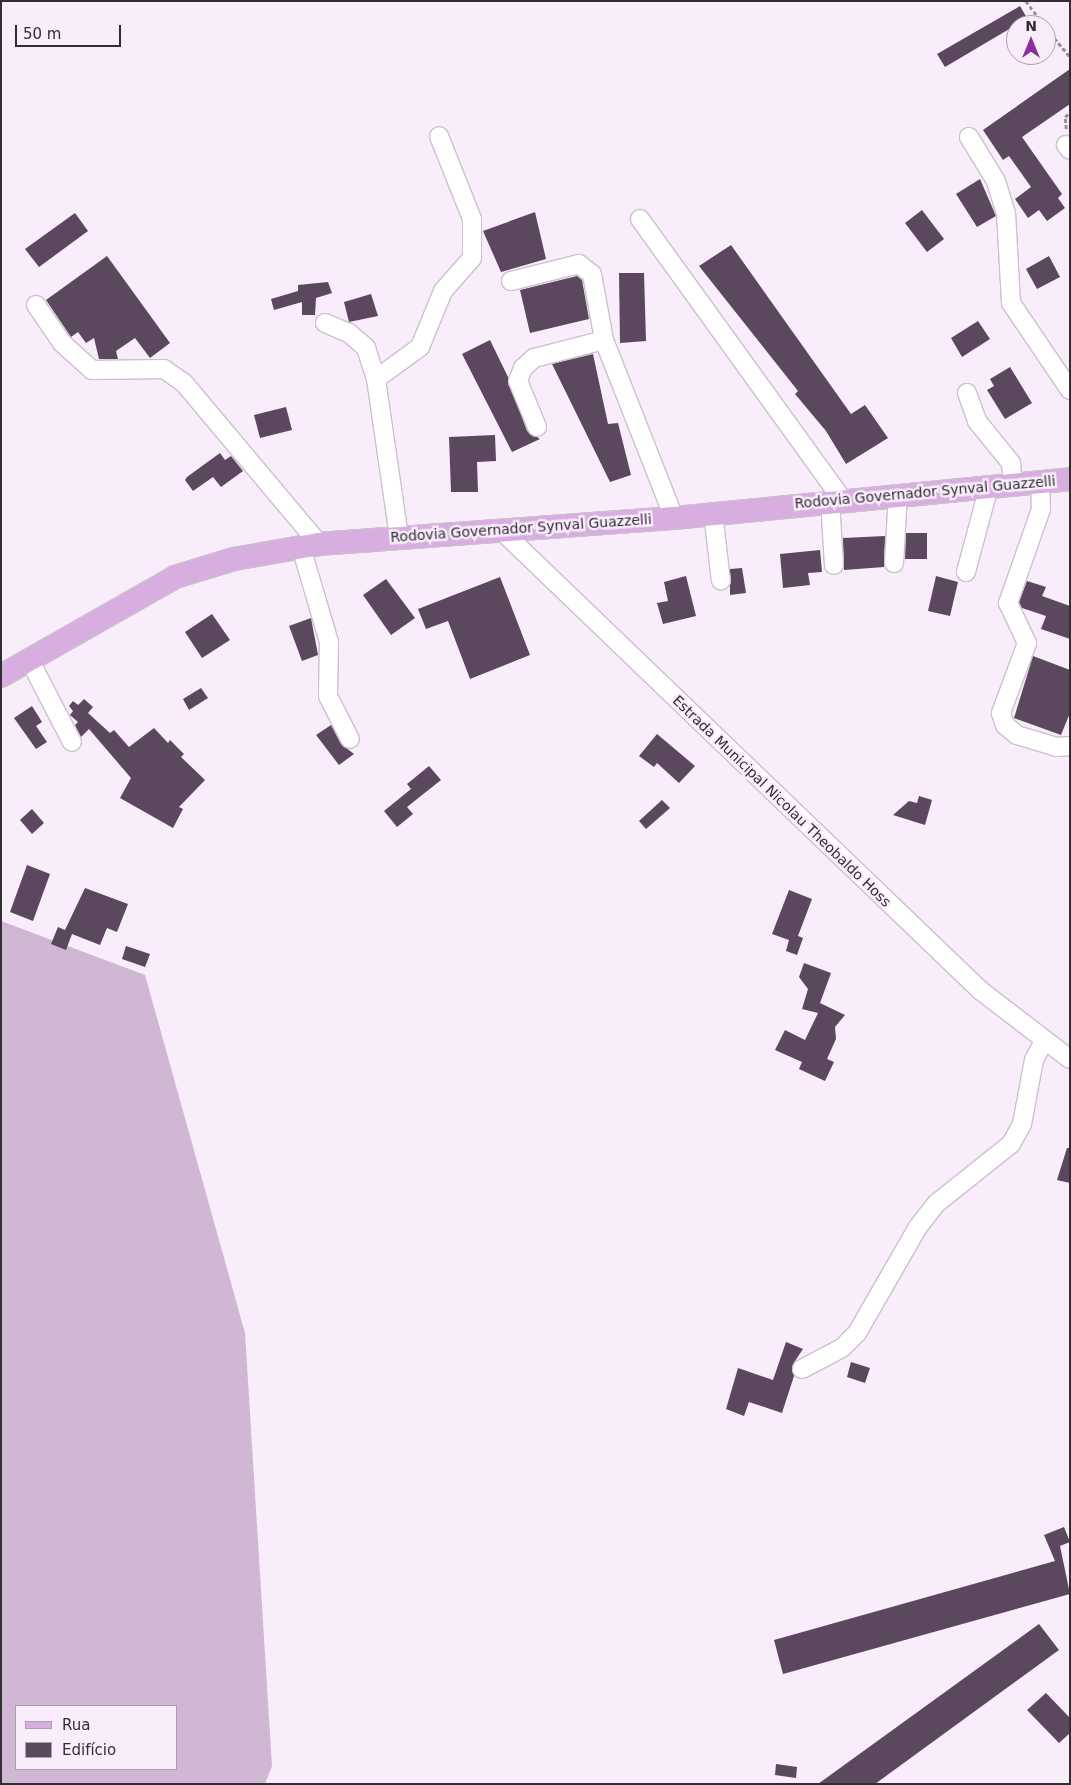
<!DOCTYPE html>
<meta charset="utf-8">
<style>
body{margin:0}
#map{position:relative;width:1071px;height:1785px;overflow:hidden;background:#f9ecfb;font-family:"DejaVu Sans",sans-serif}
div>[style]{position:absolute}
.forest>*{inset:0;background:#d0b8d4}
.building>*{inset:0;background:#5b475e}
.path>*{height:2.5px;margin-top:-1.25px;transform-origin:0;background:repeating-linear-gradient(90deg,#988f99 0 4px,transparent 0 6.5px)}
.roads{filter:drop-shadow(1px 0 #ccc0ce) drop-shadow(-1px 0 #ccc0ce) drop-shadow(0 1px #ccc0ce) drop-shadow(0 -1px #ccc0ce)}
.minor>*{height:18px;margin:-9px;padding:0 9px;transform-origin:9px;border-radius:9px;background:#fff}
.major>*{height:22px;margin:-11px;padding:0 11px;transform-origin:11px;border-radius:11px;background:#d7aedf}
span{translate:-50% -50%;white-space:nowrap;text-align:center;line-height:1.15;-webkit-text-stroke:5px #f9ecfb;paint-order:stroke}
.street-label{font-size:14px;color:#322d33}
.frame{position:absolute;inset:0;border:2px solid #322d33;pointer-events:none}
.legend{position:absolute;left:15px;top:1705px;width:162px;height:65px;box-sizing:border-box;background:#f9ecfb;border:1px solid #a9a0ab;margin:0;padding:6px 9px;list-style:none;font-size:15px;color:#322d33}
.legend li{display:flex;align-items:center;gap:10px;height:25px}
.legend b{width:25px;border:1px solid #a9a0ab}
.north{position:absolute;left:1006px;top:15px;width:50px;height:50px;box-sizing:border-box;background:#f9ecfb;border:1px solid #a9a0ab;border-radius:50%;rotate:0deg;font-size:14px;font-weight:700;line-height:20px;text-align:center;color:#322d33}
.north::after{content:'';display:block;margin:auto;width:18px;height:22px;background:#8a2f9b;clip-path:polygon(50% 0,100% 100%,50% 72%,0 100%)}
.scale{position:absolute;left:15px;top:25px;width:106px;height:22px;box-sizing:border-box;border:2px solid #322d33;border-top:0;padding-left:6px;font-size:15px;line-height:18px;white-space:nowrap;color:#322d33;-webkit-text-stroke:4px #f9ecfb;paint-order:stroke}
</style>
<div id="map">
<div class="forest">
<i style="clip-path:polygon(evenodd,1px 921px,145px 975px,245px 1333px,272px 1766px,265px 1784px,1px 1784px,1px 921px,16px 1706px,176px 1706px,176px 1769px,16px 1769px,16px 1706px)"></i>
</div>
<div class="building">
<i style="clip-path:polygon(1020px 6px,1031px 25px,1016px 25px,945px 67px,937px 54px)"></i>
<i style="clip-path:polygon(1070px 69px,1070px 104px,1022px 137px,1062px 194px,1058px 198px,1065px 208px,1047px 221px,1039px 210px,1028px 218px,1015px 199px,1031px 187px,1009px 156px,1003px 160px,983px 130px)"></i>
<i style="clip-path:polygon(980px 179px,996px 216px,977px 227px,956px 194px)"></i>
<i style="clip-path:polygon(922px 210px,944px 239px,927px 252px,905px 223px)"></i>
<i style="clip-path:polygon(535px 212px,546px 259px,501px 272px,483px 231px)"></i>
<i style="clip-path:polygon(75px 213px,88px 231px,39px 267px,25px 249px)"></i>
<i style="clip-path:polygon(731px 245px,851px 414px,865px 405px,888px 438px,846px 464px,826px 431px,795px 394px,798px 391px,699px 266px)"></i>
<i style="clip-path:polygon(107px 256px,170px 343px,150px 358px,135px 338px,116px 351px,118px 359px,99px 359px,94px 338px,86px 343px,78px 332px,71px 337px,46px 300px)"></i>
<i style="clip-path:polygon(1049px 256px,1060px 277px,1037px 289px,1026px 269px)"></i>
<i style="clip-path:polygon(619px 273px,644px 273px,646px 341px,620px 343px)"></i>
<i style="clip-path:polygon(577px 276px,582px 280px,589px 319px,530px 333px,520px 290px)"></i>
<i style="clip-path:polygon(328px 282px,332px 293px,316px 298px,315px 315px,302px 315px,302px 302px,274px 310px,271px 299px,298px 291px,298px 285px)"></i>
<i style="clip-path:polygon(371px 294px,378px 316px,349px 322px,344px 302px)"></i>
<i style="clip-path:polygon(978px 321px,990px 339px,962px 357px,951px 338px)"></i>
<i style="clip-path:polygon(490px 340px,508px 377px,527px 431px,540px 439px,512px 452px,462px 354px)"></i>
<i style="clip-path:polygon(593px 354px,608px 424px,618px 423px,631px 475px,610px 482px,552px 364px)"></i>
<i style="clip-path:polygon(1010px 367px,1032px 403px,1005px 419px,987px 390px,994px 386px,990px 379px)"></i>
<i style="clip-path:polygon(286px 407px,292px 430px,260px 438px,254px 415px)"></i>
<i style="clip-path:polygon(495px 435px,496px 461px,477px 462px,478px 492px,451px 492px,449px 437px)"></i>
<i style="clip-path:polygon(220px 453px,225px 460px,231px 456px,243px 471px,221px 487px,213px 477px,193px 491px,185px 480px,187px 477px)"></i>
<i style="clip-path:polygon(906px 533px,927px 533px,927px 559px,905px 559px)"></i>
<i style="clip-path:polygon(885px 536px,884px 567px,844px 570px,843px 538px)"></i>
<i style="clip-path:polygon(820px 550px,822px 572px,808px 573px,810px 585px,783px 588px,780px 554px)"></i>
<i style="clip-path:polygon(742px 568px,746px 593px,730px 595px,730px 569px)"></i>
<i style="clip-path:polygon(686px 576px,696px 616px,663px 624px,657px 603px,668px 601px,664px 582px)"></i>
<i style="clip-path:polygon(936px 576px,958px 582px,950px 616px,928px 611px)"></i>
<i style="clip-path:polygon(500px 577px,530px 655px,470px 679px,448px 621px,426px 629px,418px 609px)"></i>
<i style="clip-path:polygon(386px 579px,415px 618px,391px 635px,363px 595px)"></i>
<i style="clip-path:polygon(1027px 581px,1046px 587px,1042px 596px,1070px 606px,1070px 639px,1041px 629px,1046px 616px,1022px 608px,1019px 602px)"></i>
<i style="clip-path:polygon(212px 614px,230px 640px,202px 658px,185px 632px)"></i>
<i style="clip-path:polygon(311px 618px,318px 655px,302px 661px,289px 626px)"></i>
<i style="clip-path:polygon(1033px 656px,1070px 670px,1070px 713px,1061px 735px,1014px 718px)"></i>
<i style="clip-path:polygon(201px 688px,208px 698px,189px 710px,183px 699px)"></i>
<i style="clip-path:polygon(84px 699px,93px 707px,88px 713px,110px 733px,114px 730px,129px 747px,154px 728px,168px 743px,170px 740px,184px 754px,181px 757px,205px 780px,179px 807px,183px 809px,173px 828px,120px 798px,131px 778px,89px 729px,81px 737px,75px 725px,78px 722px,70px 715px,73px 711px,69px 706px,73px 701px,78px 705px)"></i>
<i style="clip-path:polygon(32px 706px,42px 722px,36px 726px,47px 742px,36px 749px,14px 718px)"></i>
<i style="clip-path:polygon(331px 725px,341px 744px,354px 754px,339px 765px,316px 735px)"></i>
<i style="clip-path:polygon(657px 734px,695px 766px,679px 783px,657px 763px,654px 767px,639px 756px)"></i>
<i style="clip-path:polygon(429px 766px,441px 780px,407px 807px,413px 814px,397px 827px,384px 811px,411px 789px,407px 784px)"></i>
<i style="clip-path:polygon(919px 796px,932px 800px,925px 825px,893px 815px,909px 801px,917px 803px)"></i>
<i style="clip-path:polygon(662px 800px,670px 808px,646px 829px,639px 821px)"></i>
<i style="clip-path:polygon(32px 809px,44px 823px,32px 834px,20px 820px)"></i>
<i style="clip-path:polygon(27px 865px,50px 874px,33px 921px,10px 912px)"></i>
<i style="clip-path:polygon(85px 888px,128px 904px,117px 932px,107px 928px,100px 945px,72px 934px,66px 950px,51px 944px,58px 927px,65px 930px)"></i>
<i style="clip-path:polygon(789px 890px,812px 899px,798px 936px,803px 938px,797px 955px,786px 951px,789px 940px,772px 934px)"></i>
<i style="clip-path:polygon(126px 946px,150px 954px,145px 967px,122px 959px)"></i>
<i style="clip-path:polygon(804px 963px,831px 973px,820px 1003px,845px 1015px,835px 1027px,836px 1039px,827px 1059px,834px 1062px,825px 1081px,799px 1069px,802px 1062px,775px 1050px,785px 1030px,805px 1040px,818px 1013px,802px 1009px,808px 989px,799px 977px)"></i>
<i style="clip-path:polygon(1067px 1148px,1070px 1148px,1070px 1183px,1057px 1180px)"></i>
<i style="clip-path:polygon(786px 1342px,803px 1349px,793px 1364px,794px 1376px,782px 1413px,749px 1402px,744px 1416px,726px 1409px,738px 1368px,773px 1380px)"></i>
<i style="clip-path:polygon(851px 1362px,870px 1368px,865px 1383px,847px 1377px)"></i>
<i style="clip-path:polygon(1064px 1527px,1070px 1542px,1060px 1546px,1070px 1594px,783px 1674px,774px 1640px,1055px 1561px,1044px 1535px)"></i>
<i style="clip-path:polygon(1039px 1624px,1059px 1650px,875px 1784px,818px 1784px)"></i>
<i style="clip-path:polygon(1046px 1693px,1070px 1718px,1070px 1733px,1059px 1743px,1027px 1710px)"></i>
<i style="clip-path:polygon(776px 1764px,797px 1767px,796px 1778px,775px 1775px)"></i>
</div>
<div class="path">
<i style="left:1026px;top:1px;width:30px;rotate:53deg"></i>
<i style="left:1046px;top:28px;width:38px;rotate:50deg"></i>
<i style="left:1066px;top:129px;width:12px;rotate:-95deg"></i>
<i style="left:1065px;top:117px;width:7px;rotate:-45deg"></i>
</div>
<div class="roads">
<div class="minor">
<i style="left:969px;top:137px;width:52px;rotate:58.5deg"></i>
<i style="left:996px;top:181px;width:34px;rotate:73deg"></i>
<i style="left:1006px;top:213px;width:90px;rotate:86.8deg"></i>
<i style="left:1011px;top:303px;width:105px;rotate:55.9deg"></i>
<i style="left:1066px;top:145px;width:6px;rotate:51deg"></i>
<i style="left:640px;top:219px;width:345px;rotate:54.2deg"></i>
<i style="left:511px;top:281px;width:70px;rotate:-14deg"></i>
<i style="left:579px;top:264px;width:16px;rotate:38deg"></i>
<i style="left:592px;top:274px;width:67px;rotate:79.7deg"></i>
<i style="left:604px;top:340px;width:191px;rotate:68.5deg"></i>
<i style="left:36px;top:305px;width:46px;rotate:55.6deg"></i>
<i style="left:62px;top:343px;width:40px;rotate:42deg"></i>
<i style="left:92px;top:370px;width:72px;rotate:-0.8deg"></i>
<i style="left:164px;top:369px;width:24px;rotate:35deg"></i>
<i style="left:184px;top:383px;width:210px;rotate:50deg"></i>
<i style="left:325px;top:323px;width:26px;rotate:23deg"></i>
<i style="left:349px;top:333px;width:23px;rotate:41deg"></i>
<i style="left:366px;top:348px;width:33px;rotate:72deg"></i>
<i style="left:376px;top:379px;width:159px;rotate:81.7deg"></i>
<i style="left:376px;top:379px;width:54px;rotate:-36deg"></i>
<i style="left:420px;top:347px;width:61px;rotate:-67.7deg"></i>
<i style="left:443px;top:291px;width:44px;rotate:-48.7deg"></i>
<i style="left:472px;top:258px;width:39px;rotate:-90deg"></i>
<i style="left:472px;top:219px;width:89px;rotate:-111.7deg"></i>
<i style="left:967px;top:393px;width:30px;rotate:70deg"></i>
<i style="left:977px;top:421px;width:54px;rotate:51deg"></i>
<i style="left:1011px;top:463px;width:21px;rotate:85deg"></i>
<i style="left:537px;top:427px;width:50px;rotate:-112.4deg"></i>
<i style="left:518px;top:381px;width:14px;rotate:-69deg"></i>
<i style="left:523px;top:368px;width:15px;rotate:-42deg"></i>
<i style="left:534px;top:358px;width:72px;rotate:-14.4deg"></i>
<i style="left:1040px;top:481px;width:28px;rotate:88deg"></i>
<i style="left:1041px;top:509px;width:100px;rotate:109.3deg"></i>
<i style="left:1008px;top:603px;width:44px;rotate:64.6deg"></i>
<i style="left:1027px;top:643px;width:75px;rotate:110.4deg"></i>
<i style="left:1001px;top:713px;width:13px;rotate:72deg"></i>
<i style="left:1005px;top:725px;width:16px;rotate:40deg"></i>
<i style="left:1017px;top:735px;width:42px;rotate:16.7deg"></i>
<i style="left:1057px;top:747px;width:13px;rotate:-4deg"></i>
<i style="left:830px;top:500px;width:65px;rotate:86.5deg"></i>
<i style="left:713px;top:513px;width:68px;rotate:83.3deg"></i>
<i style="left:503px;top:532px;width:661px;rotate:43.84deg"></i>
<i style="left:980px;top:990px;width:113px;rotate:37.5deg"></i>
<i style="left:301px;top:547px;width:99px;rotate:73.6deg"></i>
<i style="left:329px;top:642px;width:54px;rotate:91.1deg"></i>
<i style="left:328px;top:696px;width:48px;rotate:62.9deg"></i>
<i style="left:894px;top:563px;width:69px;rotate:-86.7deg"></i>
<i style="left:966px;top:572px;width:89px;rotate:-75deg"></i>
<i style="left:30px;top:661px;width:91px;rotate:62.6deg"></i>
<i style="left:802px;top:1369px;width:45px;rotate:-27.7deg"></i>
<i style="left:842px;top:1348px;width:21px;rotate:-45deg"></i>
<i style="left:857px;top:1333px;width:122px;rotate:-60.1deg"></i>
<i style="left:918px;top:1227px;width:31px;rotate:-52deg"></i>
<i style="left:937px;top:1203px;width:95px;rotate:-38.6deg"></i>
<i style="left:1011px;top:1144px;width:23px;rotate:-61deg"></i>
<i style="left:1022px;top:1124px;width:65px;rotate:-79.4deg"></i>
<i style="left:1034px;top:1060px;width:21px;rotate:-62deg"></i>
</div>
<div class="major">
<i style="left:1px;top:676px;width:200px;rotate:-29.6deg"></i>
<i style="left:175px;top:577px;width:62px;rotate:-17deg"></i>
<i style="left:234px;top:559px;width:86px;rotate:-10deg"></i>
<i style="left:319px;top:544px;width:356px;rotate:-4.2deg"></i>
<i style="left:674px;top:518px;width:398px;rotate:-5.6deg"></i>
</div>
</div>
<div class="street-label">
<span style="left:925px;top:492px;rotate:-5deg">Rodovia Governador Synval Guazzelli</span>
<span style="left:521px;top:528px;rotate:-4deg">Rodovia Governador Synval Guazzelli</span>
<span style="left:782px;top:801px;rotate:44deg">Estrada Municipal Nicolau Theobaldo Hoss</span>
</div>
<div class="frame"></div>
<ul class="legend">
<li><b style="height:6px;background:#d7aedf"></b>Rua</li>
<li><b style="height:14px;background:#5b475e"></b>Edifício</li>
</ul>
<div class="north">N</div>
<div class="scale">50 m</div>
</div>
